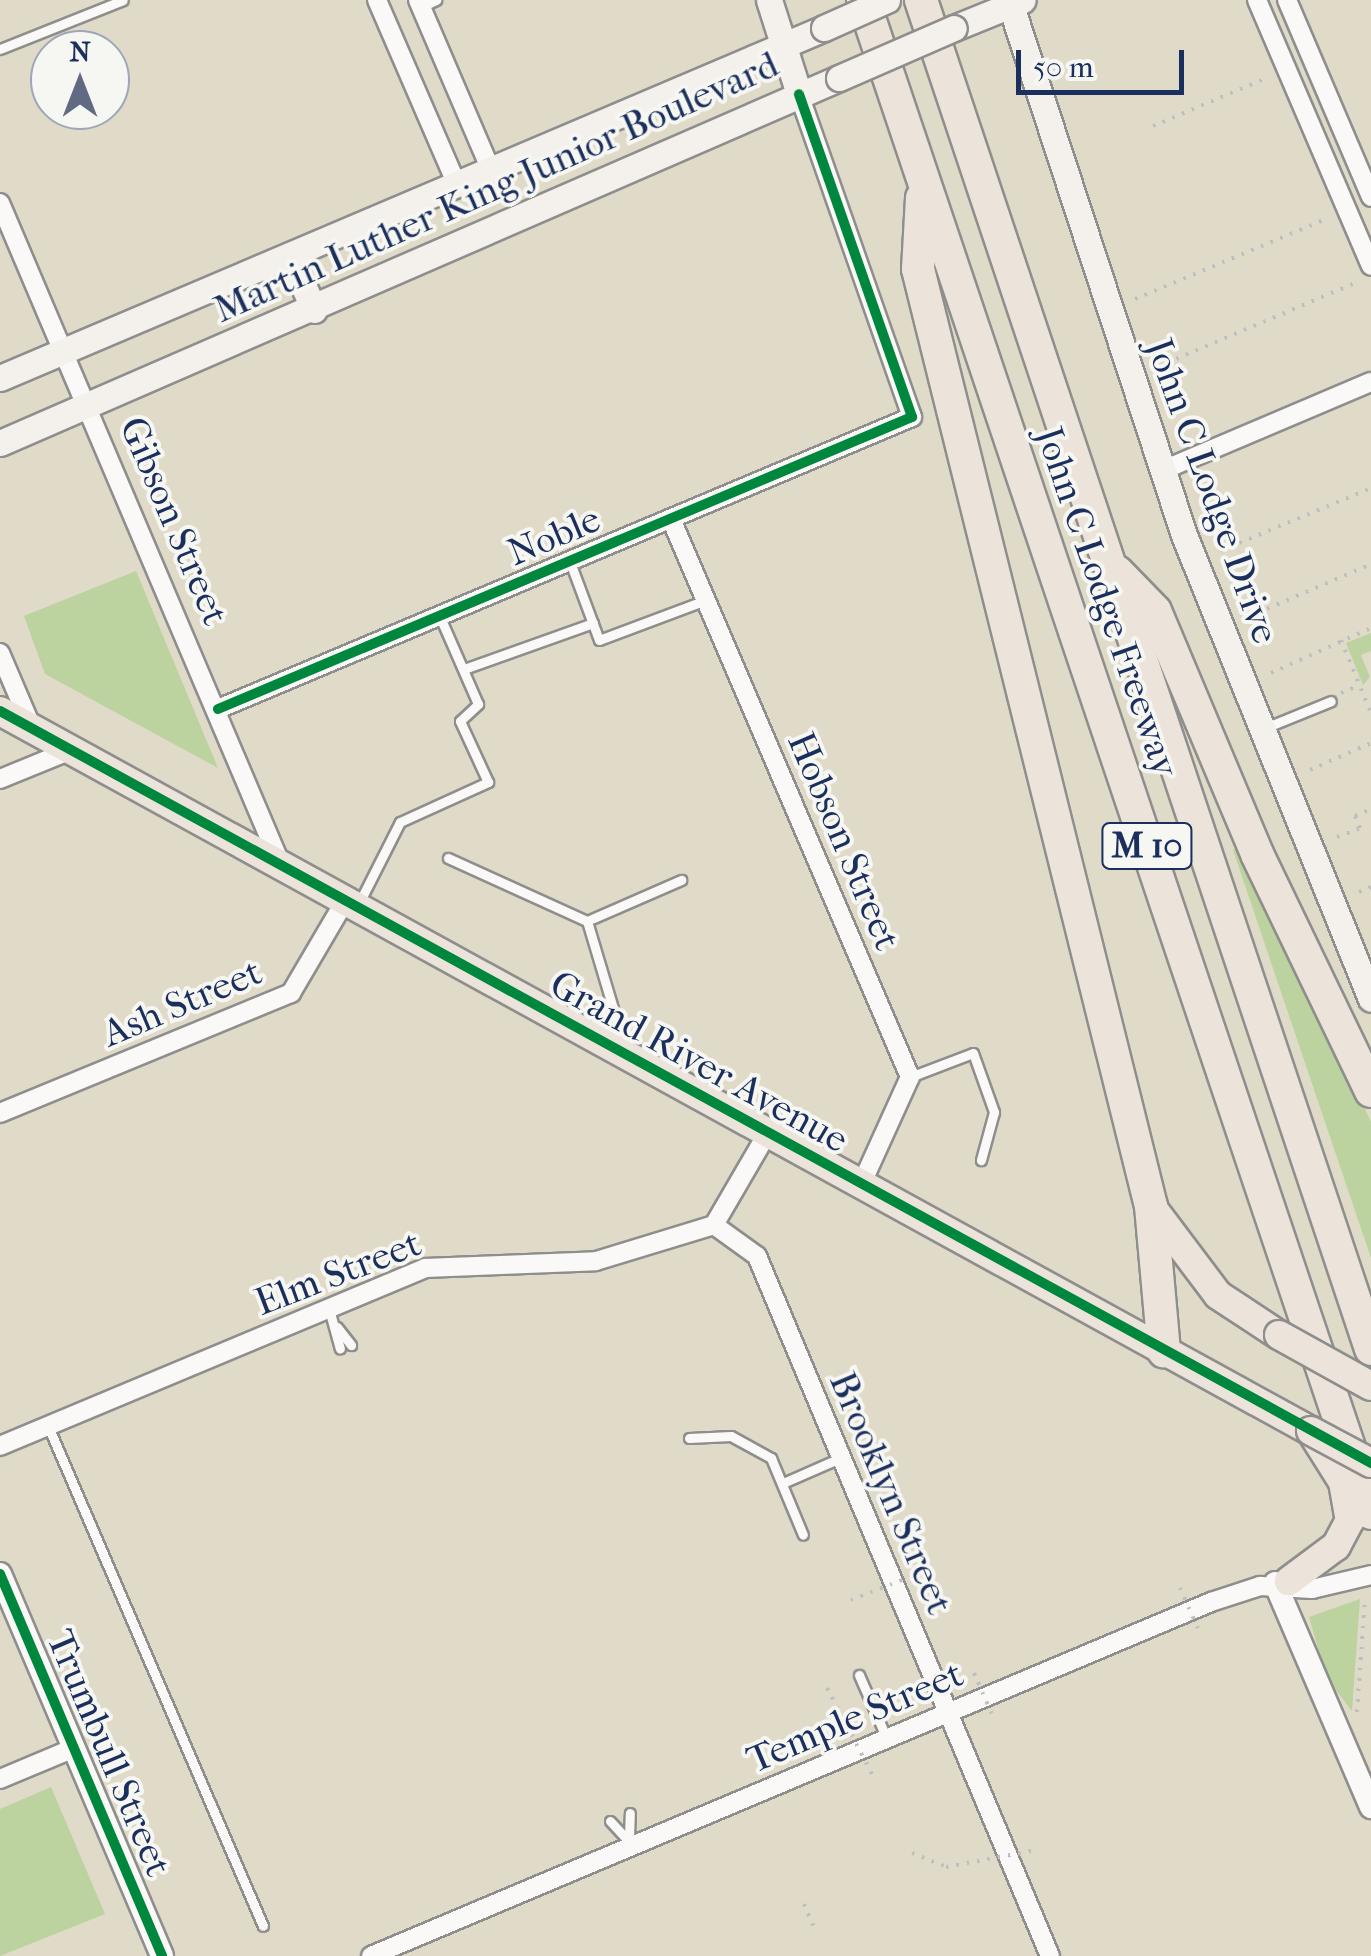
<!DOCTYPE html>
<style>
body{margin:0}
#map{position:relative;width:1371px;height:1956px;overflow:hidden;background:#e0dac8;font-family:"IM FELL French Canon",serif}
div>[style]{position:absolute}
.green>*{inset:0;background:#bcd39f}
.path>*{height:4px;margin-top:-2px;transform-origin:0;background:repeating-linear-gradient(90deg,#bdbec0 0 2.5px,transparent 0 10.5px)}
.roads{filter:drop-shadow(2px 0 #8e8e8d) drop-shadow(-2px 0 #8e8e8d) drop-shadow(0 2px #8e8e8d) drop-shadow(0 -2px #8e8e8d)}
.service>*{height:9px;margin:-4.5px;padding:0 4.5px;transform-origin:4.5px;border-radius:4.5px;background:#faf9f7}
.minor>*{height:18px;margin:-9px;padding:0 9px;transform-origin:9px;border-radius:9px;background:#faf9f7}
.tertiary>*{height:22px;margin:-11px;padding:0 11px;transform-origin:11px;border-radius:11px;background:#faf9f7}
.secondary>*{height:25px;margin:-12.5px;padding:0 12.5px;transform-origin:12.5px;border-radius:12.5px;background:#f4f1ec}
.primary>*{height:28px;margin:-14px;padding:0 14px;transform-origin:14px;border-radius:14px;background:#ece4db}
.motorway>*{height:32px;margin:-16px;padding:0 16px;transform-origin:16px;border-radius:16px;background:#ece4db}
.path-bridge>*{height:4px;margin-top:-2px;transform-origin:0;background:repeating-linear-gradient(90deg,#bdbec0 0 2.5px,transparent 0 10.5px)}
.bridges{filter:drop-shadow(2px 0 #8e8e8d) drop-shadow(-2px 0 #8e8e8d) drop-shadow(0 2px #8e8e8d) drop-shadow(0 -2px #8e8e8d)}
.secondary-bridge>*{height:25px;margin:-12.5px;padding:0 12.5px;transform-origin:12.5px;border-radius:12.5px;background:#f4f1ec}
.primary-bridge>*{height:28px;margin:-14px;padding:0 14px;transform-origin:14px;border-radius:14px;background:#ece4db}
.cycleway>*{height:10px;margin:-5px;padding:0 5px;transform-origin:5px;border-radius:5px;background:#00873e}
span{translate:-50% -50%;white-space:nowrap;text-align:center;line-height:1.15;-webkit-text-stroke:8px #f6f6f2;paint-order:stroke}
.shield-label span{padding:2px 8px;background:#f6f6f2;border:2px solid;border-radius:8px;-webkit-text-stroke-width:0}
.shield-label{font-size:35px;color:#1b2f5e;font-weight:700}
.street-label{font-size:38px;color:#1b2f5e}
.north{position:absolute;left:30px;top:30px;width:100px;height:100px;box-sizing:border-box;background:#f6f6f2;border:2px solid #9ea6b7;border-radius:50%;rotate:0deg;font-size:28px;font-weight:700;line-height:40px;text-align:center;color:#1b2f5e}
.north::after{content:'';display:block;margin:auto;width:35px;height:45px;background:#606b83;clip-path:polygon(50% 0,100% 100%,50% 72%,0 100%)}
.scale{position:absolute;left:1016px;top:50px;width:168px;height:45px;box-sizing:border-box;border:5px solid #1b2f5e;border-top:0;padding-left:12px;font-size:30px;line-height:35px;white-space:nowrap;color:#1b2f5e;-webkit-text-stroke:8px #f6f6f2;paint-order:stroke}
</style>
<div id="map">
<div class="green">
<i style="clip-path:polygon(136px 571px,218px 768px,45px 674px,24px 616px)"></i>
<i style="clip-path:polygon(1371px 633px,1371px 651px,1361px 655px,1370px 677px,1363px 685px,1346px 643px)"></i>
<i style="clip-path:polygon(1244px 845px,1371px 1122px,1371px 1258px,1233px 850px)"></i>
<i style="clip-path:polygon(1360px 1599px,1352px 1711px,1327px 1679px,1309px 1617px)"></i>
<i style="clip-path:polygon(51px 1787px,105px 1914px,0 1956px,0 1809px)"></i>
</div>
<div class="path">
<i style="left:1153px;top:126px;width:126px;rotate:-22.9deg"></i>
<i style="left:1135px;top:299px;width:210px;rotate:-22.7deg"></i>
<i style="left:1157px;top:367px;width:220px;rotate:-23deg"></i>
<i style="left:1220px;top:551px;width:164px;rotate:-22.6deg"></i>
<i style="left:1248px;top:617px;width:134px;rotate:-23.3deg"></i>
<i style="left:1341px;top:640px;width:79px;rotate:67.7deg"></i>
<i style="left:1271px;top:673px;width:110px;rotate:-24.2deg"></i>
<i style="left:1341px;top:693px;width:21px;rotate:-23deg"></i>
<i style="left:1310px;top:770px;width:67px;rotate:-23.9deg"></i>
<i style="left:1337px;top:837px;width:25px;rotate:-21deg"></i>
<i style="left:1360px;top:828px;width:13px;rotate:-113deg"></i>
<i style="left:1355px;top:816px;width:17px;rotate:-24deg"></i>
<i style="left:1359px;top:892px;width:13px;rotate:-23deg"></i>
<i style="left:1357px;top:1712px;width:115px;rotate:-86deg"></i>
<i style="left:804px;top:1904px;width:30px;rotate:67deg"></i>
</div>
<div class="roads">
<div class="service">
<i style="left:421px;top:7px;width:17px;rotate:-25deg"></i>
<i style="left:0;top:49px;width:132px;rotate:-21.7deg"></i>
<i style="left:570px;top:562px;width:83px;rotate:69.6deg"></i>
<i style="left:599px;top:640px;width:114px;rotate:-20.5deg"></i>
<i style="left:464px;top:669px;width:137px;rotate:-19.6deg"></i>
<i style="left:1265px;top:728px;width:71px;rotate:-22.2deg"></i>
<i style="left:448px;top:858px;width:153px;rotate:24.4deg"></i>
<i style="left:587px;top:921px;width:129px;rotate:73.4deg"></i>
<i style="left:358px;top:905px;width:93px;rotate:-63.2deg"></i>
<i style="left:400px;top:822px;width:97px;rotate:-24.4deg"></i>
<i style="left:488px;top:782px;width:67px;rotate:-114.7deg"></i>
<i style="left:460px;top:721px;width:25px;rotate:-43deg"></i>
<i style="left:478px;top:704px;width:95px;rotate:-113.6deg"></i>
<i style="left:587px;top:921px;width:103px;rotate:-23.6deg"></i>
<i style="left:910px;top:1077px;width:67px;rotate:-20.9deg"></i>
<i style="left:973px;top:1053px;width:63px;rotate:70.4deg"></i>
<i style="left:994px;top:1112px;width:50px;rotate:105.2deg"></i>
<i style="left:329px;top:1309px;width:41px;rotate:74.6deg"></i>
<i style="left:337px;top:1327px;width:23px;rotate:52deg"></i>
<i style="left:48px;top:1426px;width:544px;rotate:66.73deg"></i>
<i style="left:689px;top:1438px;width:42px;rotate:-2.7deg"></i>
<i style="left:731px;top:1436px;width:46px;rotate:28.8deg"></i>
<i style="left:771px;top:1458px;width:83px;rotate:67.4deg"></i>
<i style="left:783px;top:1483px;width:62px;rotate:-23.7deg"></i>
<i style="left:859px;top:1675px;width:70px;rotate:66.4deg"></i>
<i style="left:610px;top:1821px;width:34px;rotate:47deg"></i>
<i style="left:629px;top:1837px;width:24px;rotate:-88deg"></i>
</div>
<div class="minor">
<i style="left:377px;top:0;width:202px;rotate:66.6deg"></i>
<i style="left:418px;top:0;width:185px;rotate:66.8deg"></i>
<i style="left:1257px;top:0;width:289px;rotate:66.8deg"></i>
<i style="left:1287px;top:0;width:214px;rotate:66.9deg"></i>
<i style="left:0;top:203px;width:719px;rotate:67deg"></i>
<i style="left:1161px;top:471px;width:228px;rotate:-23deg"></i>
<i style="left:671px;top:519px;width:607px;rotate:66.81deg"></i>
<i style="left:910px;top:1077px;width:119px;rotate:114.4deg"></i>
<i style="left:0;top:653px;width:82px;rotate:66.9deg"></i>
<i style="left:218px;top:709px;width:753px;rotate:-22.82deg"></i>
<i style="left:912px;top:417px;width:342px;rotate:-109.3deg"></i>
<i style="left:0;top:779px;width:77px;rotate:-22.2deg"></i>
<i style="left:0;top:1113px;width:315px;rotate:-22.4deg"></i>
<i style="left:291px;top:993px;width:107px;rotate:-59.6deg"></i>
<i style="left:714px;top:1225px;width:53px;rotate:35.8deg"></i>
<i style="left:757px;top:1256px;width:759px;rotate:67.29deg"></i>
<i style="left:714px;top:1225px;width:105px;rotate:-59.8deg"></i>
<i style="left:0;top:1446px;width:461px;rotate:-22.7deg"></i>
<i style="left:425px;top:1268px;width:171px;rotate:-2.3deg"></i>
<i style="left:596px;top:1261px;width:123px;rotate:-17deg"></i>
<i style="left:0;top:1779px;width:80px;rotate:-22.7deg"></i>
<i style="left:371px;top:1956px;width:912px;rotate:-22.85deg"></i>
<i style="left:1211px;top:1602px;width:52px;rotate:-18.1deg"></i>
<i style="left:1260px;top:1586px;width:52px;rotate:3.3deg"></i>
<i style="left:1312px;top:1589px;width:61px;rotate:-13.3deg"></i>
</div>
<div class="tertiary">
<i style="left:0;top:1574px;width:415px;rotate:67deg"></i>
<i style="left:1275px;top:1583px;width:244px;rotate:66.8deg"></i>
</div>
<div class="secondary">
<i style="left:769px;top:0;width:99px;rotate:72.3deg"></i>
<i style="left:1009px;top:0;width:563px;rotate:71.89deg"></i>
<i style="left:1184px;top:535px;width:500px;rotate:68.05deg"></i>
<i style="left:954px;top:28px;width:74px;rotate:-22.1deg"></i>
<i style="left:290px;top:255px;width:60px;rotate:66.4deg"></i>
<i style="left:0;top:378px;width:895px;rotate:-23.01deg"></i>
<i style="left:0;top:443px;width:915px;rotate:-23.51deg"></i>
</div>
<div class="primary">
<i style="left:0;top:711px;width:1496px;rotate:28.78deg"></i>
<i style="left:1311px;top:1431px;width:60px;rotate:57.9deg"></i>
<i style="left:1343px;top:1482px;width:39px;rotate:80deg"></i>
<i style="left:1350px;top:1520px;width:30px;rotate:118deg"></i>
<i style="left:1336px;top:1546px;width:59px;rotate:143.3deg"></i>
<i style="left:1151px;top:1206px;width:111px;rotate:53deg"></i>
<i style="left:1218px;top:1295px;width:73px;rotate:33.3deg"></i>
</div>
<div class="motorway">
<i style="left:863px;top:0;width:1596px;rotate:71.44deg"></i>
<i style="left:921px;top:0;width:1422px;rotate:71.55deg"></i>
<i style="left:922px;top:198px;width:71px;rotate:93.2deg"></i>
<i style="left:918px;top:269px;width:966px;rotate:76.04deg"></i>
<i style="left:1151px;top:1206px;width:146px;rotate:84.9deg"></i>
<i style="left:1117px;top:572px;width:54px;rotate:45.7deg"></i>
<i style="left:1155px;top:611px;width:264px;rotate:67.2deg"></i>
<i style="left:1257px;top:854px;width:263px;rotate:64.3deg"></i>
</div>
</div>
<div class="path-bridge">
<i style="left:1180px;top:1588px;width:49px;rotate:66deg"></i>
<i style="left:851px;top:1600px;width:74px;rotate:-21.4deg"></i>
<i style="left:974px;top:1673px;width:50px;rotate:66.5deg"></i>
<i style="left:827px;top:1688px;width:97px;rotate:62.4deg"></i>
<i style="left:912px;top:1853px;width:37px;rotate:22deg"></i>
<i style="left:946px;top:1867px;width:92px;rotate:-10.7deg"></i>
</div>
<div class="bridges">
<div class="secondary-bridge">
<i style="left:824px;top:28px;width:69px;rotate:-24deg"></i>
<i style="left:839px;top:78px;width:125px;rotate:-23.5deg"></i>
</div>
<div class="primary-bridge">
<i style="left:1279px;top:1335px;width:105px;rotate:29deg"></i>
<i style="left:1311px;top:1431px;width:68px;rotate:28.1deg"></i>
</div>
</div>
<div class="cycleway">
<i style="left:218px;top:709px;width:753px;rotate:-22.82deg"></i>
<i style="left:912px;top:417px;width:342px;rotate:-109.3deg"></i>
<i style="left:0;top:711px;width:1564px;rotate:28.74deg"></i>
<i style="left:0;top:1574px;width:415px;rotate:67deg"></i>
</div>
<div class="shield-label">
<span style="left:1147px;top:846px">M 10</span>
</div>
<div class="street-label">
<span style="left:496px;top:187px;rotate:-24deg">Martin Luther King Junior Boulevard</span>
<span style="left:1212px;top:491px;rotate:70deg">John C Lodge Drive</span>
<span style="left:174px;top:521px;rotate:67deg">Gibson Street</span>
<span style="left:554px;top:536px;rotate:-23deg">Noble</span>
<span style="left:1107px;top:602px;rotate:71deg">John C Lodge Freeway</span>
<span style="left:844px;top:841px;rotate:67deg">Hobson Street</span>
<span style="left:182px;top:1003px;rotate:-23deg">Ash Street</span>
<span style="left:699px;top:1062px;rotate:29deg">Grand River Avenue</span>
<span style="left:338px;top:1273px;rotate:-21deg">Elm Street</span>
<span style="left:891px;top:1493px;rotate:67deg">Brooklyn Street</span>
<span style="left:855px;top:1717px;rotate:-23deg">Temple Street</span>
<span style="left:109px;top:1753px;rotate:67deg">Trumbull Street</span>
</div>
<div class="north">N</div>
<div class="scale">50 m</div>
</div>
